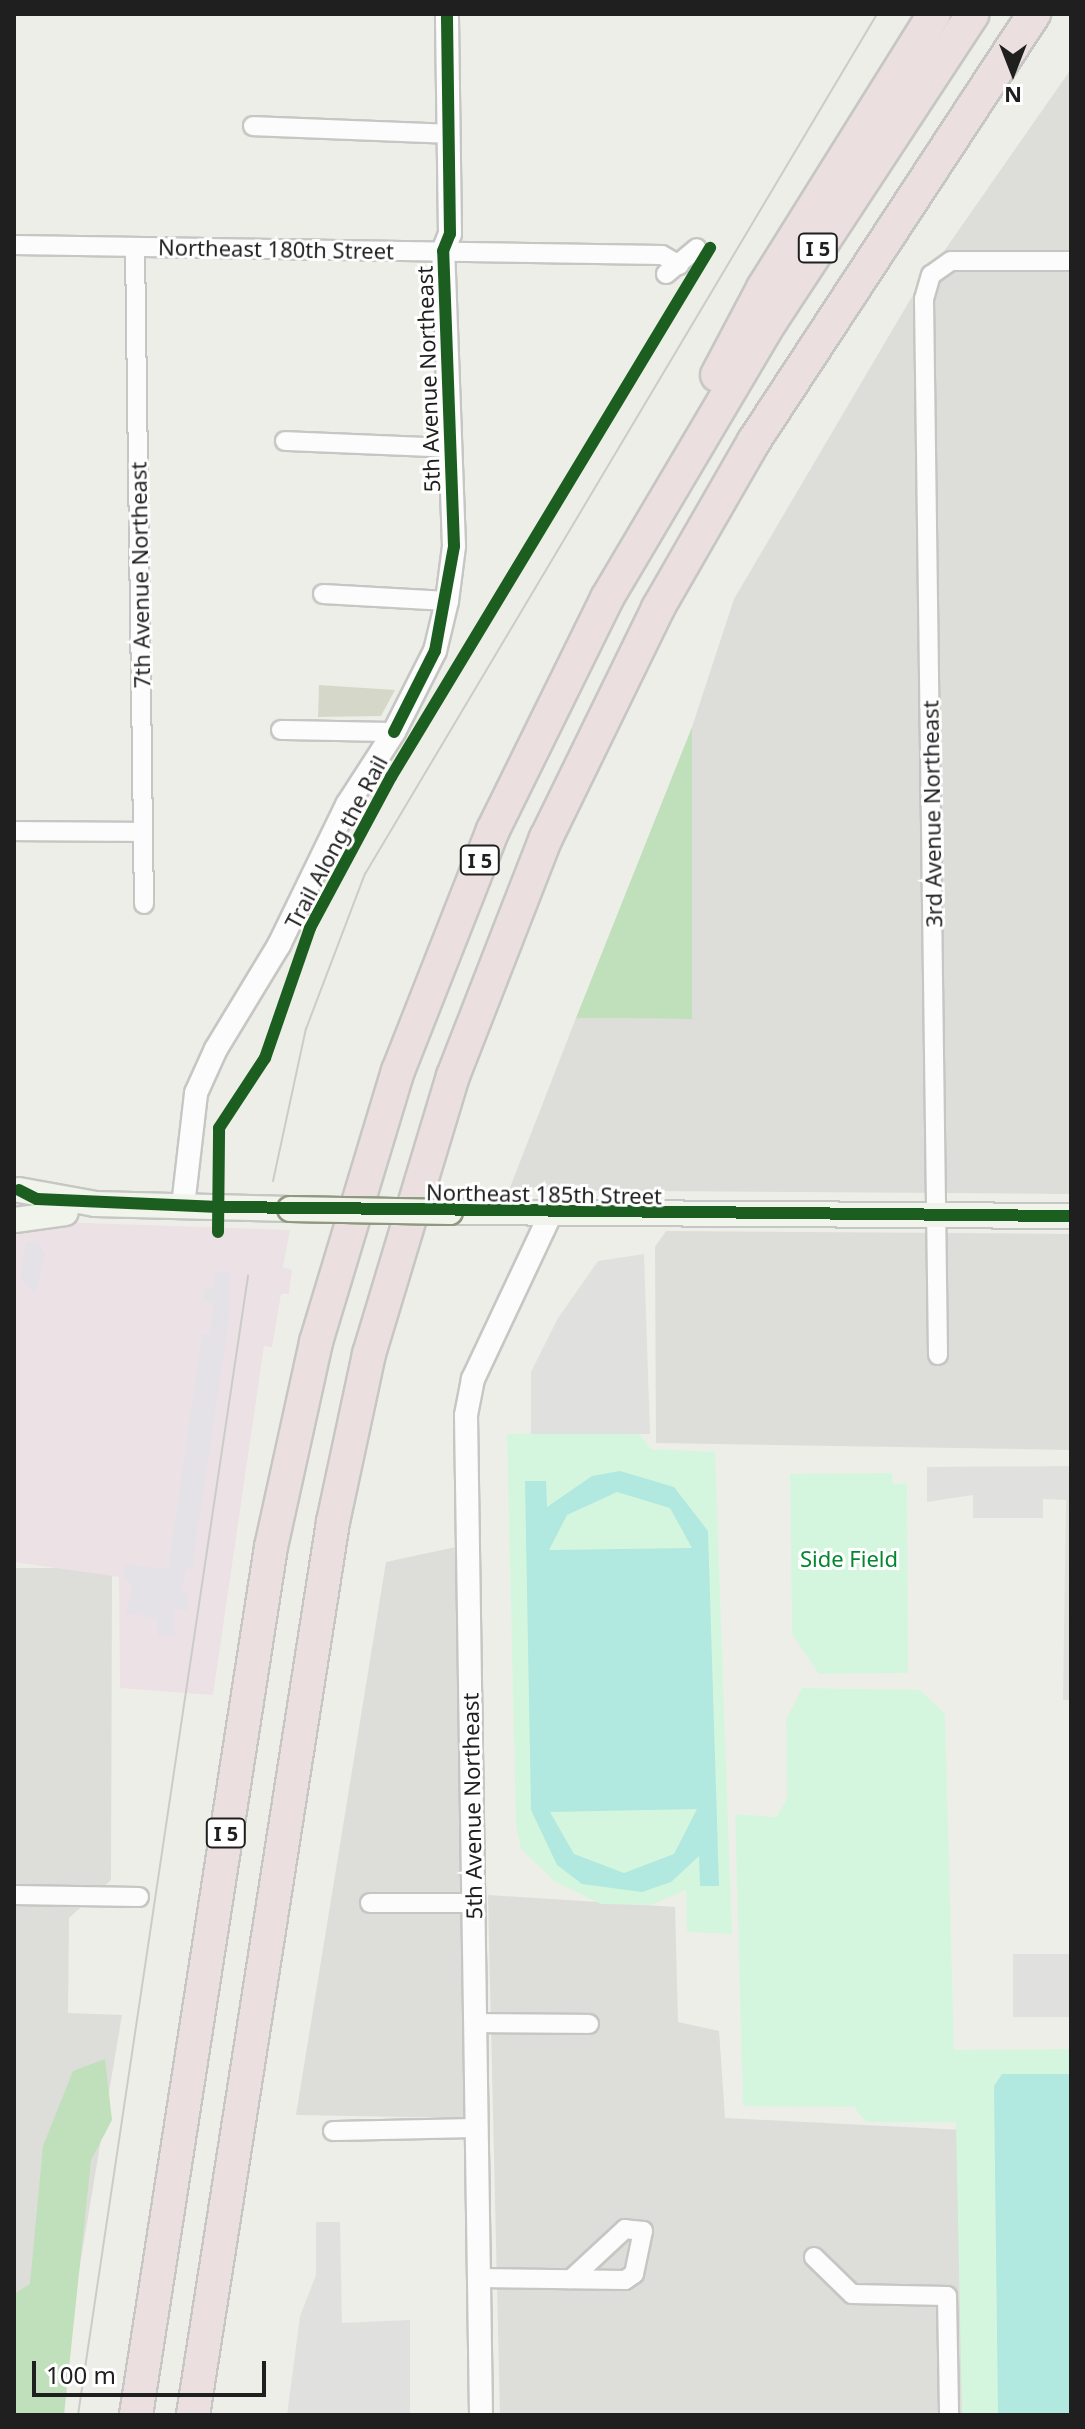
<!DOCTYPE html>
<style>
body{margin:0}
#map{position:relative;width:1085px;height:2429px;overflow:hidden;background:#eeeee8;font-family:"Noto Sans",sans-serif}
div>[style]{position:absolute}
.residential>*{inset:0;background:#ddddd9}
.industrial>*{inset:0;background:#ece1e5}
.construction>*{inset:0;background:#d5d8c9}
.forest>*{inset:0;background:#c0dfbb}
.park>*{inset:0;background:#d5f6de}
.pitch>*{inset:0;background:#b1e8df}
.parking>*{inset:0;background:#e0e0de}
.plaza>*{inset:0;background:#e5e2e7}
.roads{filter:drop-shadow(2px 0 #c6c6c4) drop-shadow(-2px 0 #c6c6c4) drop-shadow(0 2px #c6c6c4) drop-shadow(0 -2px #c6c6c4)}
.minor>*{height:18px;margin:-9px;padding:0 9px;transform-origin:9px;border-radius:9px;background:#fcfcfc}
.tertiary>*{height:22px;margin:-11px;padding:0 11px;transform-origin:11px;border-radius:11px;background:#fcfcfc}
.secondary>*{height:24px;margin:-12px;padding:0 12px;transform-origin:12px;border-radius:12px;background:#f1f4eb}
.motorway>*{height:32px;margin:-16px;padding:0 16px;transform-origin:16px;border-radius:16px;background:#ebe0df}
.tram>*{height:2px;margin:-1px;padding:0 1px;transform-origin:1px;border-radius:1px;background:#cbcbca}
.bridges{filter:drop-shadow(2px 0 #90997f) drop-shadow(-2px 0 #90997f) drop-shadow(0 2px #90997f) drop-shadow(0 -2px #90997f)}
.secondary-bridge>*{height:24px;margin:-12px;padding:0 12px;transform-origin:12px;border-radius:12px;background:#f1f4eb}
.cycleway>*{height:12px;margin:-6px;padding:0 6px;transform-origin:6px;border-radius:6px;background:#1b5e20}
span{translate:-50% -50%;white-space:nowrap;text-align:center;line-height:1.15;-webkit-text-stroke:6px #fff;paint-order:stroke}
.shield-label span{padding:2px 6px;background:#fff;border:2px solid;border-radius:6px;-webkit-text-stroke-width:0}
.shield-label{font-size:20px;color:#1f1f1f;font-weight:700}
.street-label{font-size:22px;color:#1f1f1f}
.park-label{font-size:22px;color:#058631}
.frame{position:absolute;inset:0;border:16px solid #1f1f1f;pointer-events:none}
.north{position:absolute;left:973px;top:32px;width:80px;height:80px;-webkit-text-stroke:6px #fff;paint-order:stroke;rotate:180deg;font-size:22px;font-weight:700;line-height:32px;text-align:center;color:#1f1f1f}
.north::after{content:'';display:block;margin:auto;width:28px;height:36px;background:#1f1f1f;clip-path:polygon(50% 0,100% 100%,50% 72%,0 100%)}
.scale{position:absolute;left:32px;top:2361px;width:234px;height:36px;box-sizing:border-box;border:4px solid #1f1f1f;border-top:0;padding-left:10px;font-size:24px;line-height:28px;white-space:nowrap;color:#1f1f1f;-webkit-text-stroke:6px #fff;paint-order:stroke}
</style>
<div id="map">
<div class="residential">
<i style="clip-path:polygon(1071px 69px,1071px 1194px,509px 1190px,576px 1018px,692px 1019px,692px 727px,734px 599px,910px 300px)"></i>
<i style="clip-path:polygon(666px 1231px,1071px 1234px,1071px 1450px,656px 1443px,655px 1247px)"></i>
<i style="clip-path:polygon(456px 1547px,466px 2118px,296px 2115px,386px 1562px)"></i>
<i style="clip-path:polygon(14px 1568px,112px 1568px,111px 1880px,69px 1918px,68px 2013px,122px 2015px,74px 2300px,14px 2293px)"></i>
<i style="clip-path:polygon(488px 1895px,675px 1907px,678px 2022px,719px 2031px,725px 2118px,962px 2130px,964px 2415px,500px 2415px)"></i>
</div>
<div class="industrial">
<i style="clip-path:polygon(27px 1221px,290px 1230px,283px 1267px,292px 1270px,289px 1294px,281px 1294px,272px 1347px,264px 1346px,213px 1695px,120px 1688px,119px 1577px,14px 1562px,14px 1227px)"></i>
</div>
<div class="construction">
<i style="clip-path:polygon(319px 685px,395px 690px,381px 716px,318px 717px)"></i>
</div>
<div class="forest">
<i style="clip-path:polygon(692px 727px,692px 1019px,576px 1018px)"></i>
<i style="clip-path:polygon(105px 2059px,112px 2120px,91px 2160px,64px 2415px,14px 2415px,14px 2294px,30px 2284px,43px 2146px,73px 2071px)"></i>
</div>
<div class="park">
<i style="clip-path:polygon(638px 1433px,651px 1449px,715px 1452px,732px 1934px,687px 1932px,686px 1890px,651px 1905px,601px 1904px,554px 1881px,521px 1849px,516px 1826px,507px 1434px)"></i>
<i style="clip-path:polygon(892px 1473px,893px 1484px,907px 1483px,908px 1673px,819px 1674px,792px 1634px,790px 1474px)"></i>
<i style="clip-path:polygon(802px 1688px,920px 1690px,945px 1714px,954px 2050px,1071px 2049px,1071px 2415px,962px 2415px,956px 2122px,866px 2122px,854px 2107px,743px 2106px,735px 1814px,776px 1817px,787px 1799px,786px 1720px)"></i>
</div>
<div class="pitch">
<i style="clip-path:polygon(evenodd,620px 1471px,674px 1487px,708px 1531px,719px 1886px,700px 1886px,699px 1856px,671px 1882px,642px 1892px,582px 1884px,557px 1865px,531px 1810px,525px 1481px,546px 1481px,547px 1507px,592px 1476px,620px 1471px,617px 1492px,670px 1508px,692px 1548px,549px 1550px,567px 1515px,617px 1492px,620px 1471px,697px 1809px,674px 1854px,624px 1873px,574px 1854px,550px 1812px,697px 1809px)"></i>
<i style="clip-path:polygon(1002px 2074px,1071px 2074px,1071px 2415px,998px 2415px,994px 2086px)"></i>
</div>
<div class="parking">
<i style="clip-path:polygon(644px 1254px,650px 1434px,531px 1434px,531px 1372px,558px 1318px,598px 1261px)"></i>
<i style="clip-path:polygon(1071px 1466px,1071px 1700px,1063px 1700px,1066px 1500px,1043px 1499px,1043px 1518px,973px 1518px,973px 1495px,927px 1502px,927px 1467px)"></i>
<i style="clip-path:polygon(1013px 1954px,1071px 1954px,1071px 2017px,1013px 2017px)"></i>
<i style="clip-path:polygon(316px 2222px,340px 2222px,342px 2323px,410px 2320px,410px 2415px,287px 2415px,300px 2316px,316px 2275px)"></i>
</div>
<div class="plaza">
<i style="clip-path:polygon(26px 1243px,37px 1241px,46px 1255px,35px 1294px,20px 1277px)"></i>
<i style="clip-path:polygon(216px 1271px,231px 1273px,230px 1313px,192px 1569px,186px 1569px,182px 1592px,189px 1593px,187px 1610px,174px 1609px,175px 1636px,158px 1635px,157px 1619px,126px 1612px,132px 1586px,123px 1575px,126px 1564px,168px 1569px,202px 1334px,209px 1334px,214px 1303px,203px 1301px,205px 1288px,213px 1289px)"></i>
</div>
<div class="roads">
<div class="minor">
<i style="left:253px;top:126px;width:197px;rotate:2.3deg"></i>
<i style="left:14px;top:245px;width:648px;rotate:0.88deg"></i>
<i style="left:662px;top:255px;width:20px;rotate:30deg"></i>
<i style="left:135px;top:247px;width:657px;rotate:89.22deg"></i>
<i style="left:666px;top:274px;width:40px;rotate:-40deg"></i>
<i style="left:285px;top:441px;width:167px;rotate:2.4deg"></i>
<i style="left:323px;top:594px;width:124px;rotate:3.2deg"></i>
<i style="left:281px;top:730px;width:113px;rotate:1deg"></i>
<i style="left:14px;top:831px;width:129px;rotate:0.4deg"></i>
<i style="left:938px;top:1355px;width:1056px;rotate:-90.76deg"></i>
<i style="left:924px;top:299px;width:25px;rotate:-74deg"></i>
<i style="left:931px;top:275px;width:24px;rotate:-35deg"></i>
<i style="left:951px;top:261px;width:120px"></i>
<i style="left:14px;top:1895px;width:125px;rotate:0.9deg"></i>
<i style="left:370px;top:1903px;width:104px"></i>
<i style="left:476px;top:2023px;width:113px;rotate:0.5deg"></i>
<i style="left:333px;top:2131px;width:144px;rotate:-1.2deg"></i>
<i style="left:814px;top:2257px;width:53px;rotate:44.2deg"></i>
<i style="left:852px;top:2294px;width:95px;rotate:1.2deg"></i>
<i style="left:947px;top:2296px;width:119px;rotate:89deg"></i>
<i style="left:479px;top:2278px;width:146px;rotate:0.8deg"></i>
<i style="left:625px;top:2280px;width:11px;rotate:-34deg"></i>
<i style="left:634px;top:2274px;width:44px;rotate:-78.2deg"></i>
<i style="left:643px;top:2231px;width:18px;rotate:-174deg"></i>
<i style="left:625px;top:2229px;width:74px;rotate:137.2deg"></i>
</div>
<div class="tertiary">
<i style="left:183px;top:1206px;width:114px;rotate:-83.4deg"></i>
<i style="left:196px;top:1093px;width:48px;rotate:-65.6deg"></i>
<i style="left:216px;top:1049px;width:122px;rotate:-58.8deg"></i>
<i style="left:279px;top:945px;width:156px;rotate:-64.1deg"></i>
<i style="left:347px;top:805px;width:87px;rotate:-57.2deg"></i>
<i style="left:394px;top:732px;width:91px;rotate:-63.2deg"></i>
<i style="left:435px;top:651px;width:51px;rotate:-76.5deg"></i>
<i style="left:447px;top:601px;width:55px;rotate:-82.7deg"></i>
<i style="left:454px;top:546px;width:295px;rotate:-92.1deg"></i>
<i style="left:443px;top:251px;width:18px;rotate:-68deg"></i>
<i style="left:450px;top:234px;width:220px;rotate:-90.8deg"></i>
<i style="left:481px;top:2415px;width:1000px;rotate:-90.86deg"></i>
<i style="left:466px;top:1415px;width:37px;rotate:-79deg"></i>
<i style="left:473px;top:1379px;width:181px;rotate:-64.8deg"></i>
</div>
<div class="secondary">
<i style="left:19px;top:1190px;width:77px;rotate:10.4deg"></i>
<i style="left:95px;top:1204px;width:195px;rotate:1.5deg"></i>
<i style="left:450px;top:1212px;width:621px;rotate:0.37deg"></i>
<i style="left:15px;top:1220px;width:51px;rotate:-7.8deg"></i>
</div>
<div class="motorway">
<i style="left:717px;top:375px;width:98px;rotate:-62.1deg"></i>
<i style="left:763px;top:288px;width:323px;rotate:-58deg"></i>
<i style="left:136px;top:2415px;width:878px;rotate:-81.16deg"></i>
<i style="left:271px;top:1547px;width:210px;rotate:-77.6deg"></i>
<i style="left:316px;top:1342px;width:283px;rotate:-73.2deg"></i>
<i style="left:398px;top:1071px;width:259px;rotate:-68.5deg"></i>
<i style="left:493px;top:830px;width:258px;rotate:-63.8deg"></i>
<i style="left:607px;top:598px;width:322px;rotate:-59.4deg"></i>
<i style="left:771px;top:321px;width:367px;rotate:-56.7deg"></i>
<i style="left:193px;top:2415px;width:904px;rotate:-81.09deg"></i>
<i style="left:333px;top:1522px;width:172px;rotate:-77.9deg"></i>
<i style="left:369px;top:1354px;width:290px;rotate:-73.2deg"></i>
<i style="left:453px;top:1076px;width:256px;rotate:-68.7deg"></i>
<i style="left:546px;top:838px;width:256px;rotate:-64deg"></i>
<i style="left:658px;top:608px;width:193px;rotate:-60.1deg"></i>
<i style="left:754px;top:441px;width:511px;rotate:-56.75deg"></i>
</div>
</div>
<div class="tram">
<i style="left:273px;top:1181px;width:156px;rotate:-77.8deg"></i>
<i style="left:306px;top:1029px;width:166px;rotate:-69.2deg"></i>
<i style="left:365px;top:874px;width:1001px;rotate:-59.23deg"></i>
<i style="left:78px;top:2415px;width:1152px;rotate:-81.51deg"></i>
</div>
<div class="bridges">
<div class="secondary-bridge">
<i style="left:290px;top:1209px;width:160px;rotate:1.1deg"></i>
</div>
</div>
<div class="cycleway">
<i style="left:394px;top:732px;width:91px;rotate:-63.2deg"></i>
<i style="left:435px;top:651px;width:107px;rotate:-79.7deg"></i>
<i style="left:454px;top:546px;width:295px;rotate:-92.1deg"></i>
<i style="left:443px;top:251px;width:18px;rotate:-68deg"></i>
<i style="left:450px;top:234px;width:220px;rotate:-90.8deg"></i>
<i style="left:19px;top:1190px;width:20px;rotate:27deg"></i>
<i style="left:37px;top:1199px;width:182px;rotate:2.5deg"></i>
<i style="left:219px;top:1207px;width:852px;rotate:0.61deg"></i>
<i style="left:218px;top:1232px;width:104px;rotate:-89.4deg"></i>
<i style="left:219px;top:1128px;width:84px;rotate:-56.7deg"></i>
<i style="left:265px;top:1058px;width:138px;rotate:-70.9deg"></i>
<i style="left:310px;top:928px;width:171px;rotate:-61.8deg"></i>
<i style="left:391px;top:777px;width:618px;rotate:-58.91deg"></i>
</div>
<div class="shield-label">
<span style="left:818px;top:248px">I 5</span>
<span style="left:480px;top:860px">I 5</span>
<span style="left:226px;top:1833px">I 5</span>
</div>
<div class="street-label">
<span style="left:276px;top:249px;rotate:1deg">Northeast 180th Street</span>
<span style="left:428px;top:379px;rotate:-92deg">5th Avenue Northeast</span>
<span style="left:140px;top:575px;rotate:-91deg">7th Avenue Northeast</span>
<span style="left:932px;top:814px;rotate:-91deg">3rd Avenue Northeast</span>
<span style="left:336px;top:842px;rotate:-62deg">Trail Along the Rail</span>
<span style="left:544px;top:1194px;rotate:1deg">Northeast 185th Street</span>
<span style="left:472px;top:1806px;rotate:-91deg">5th Avenue Northeast</span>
</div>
<div class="park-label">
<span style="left:849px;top:1559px">Side Field</span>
</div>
<div class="frame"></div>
<div class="north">N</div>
<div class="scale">100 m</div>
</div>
